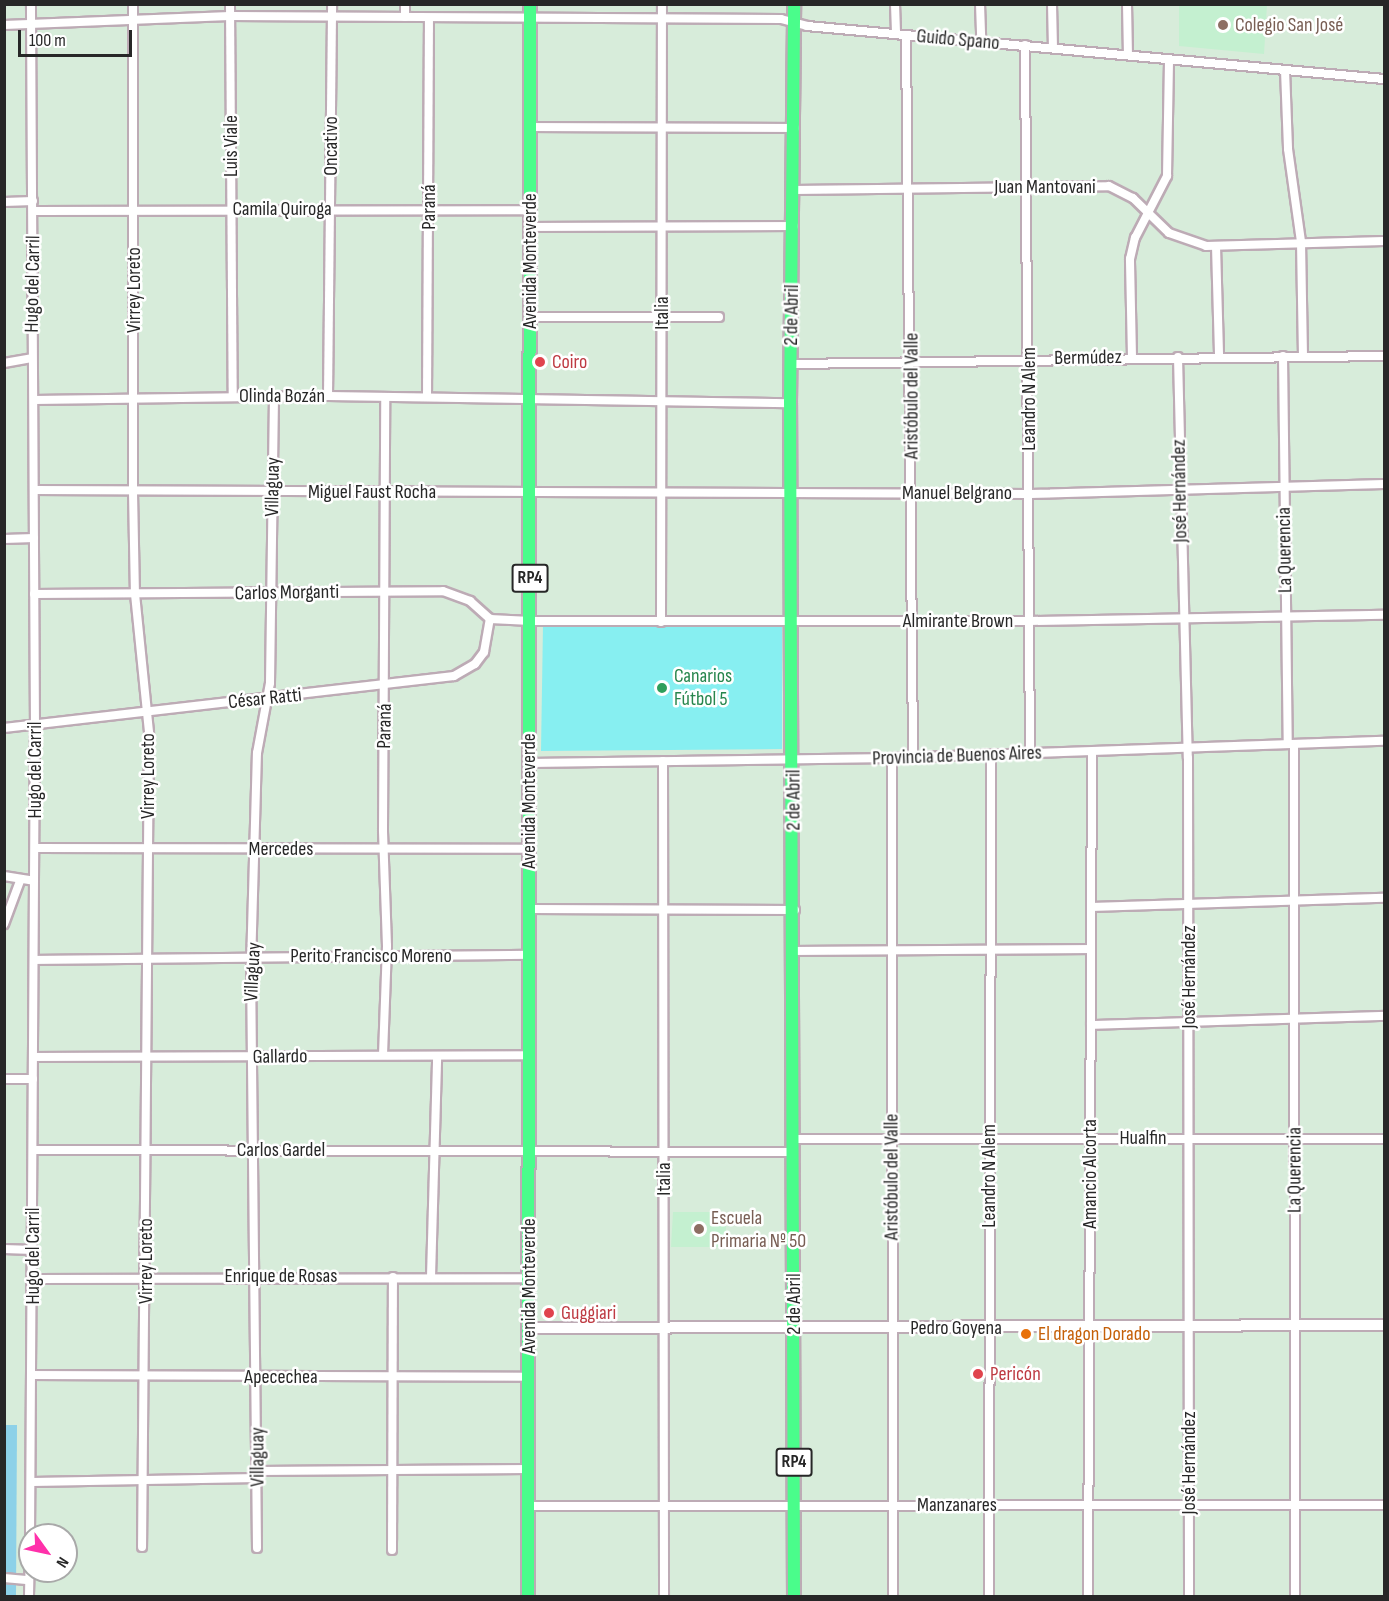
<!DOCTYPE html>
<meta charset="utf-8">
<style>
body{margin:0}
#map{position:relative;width:1389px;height:1601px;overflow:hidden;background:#d7ecda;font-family:"Sofia Sans Condensed",sans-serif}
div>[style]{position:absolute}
.education>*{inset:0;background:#c4f0d0}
.green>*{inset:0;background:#8dd1e8}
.pitch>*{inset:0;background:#87eff1}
.roads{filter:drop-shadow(2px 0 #bdabb5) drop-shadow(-2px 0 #bdabb5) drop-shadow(0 2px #bdabb5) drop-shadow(0 -2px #bdabb5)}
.street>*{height:8px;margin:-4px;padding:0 4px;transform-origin:4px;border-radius:4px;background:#fff}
.secondary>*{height:10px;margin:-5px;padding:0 5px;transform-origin:5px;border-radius:5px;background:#fff}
.primary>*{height:12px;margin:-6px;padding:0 6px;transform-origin:6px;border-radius:6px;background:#4afd8b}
.dots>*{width:16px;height:16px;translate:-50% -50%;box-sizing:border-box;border:3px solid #fff;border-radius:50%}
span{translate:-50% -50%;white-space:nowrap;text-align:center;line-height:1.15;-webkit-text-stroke:5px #fff;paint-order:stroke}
.shield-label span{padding:2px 4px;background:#fff;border:2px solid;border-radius:4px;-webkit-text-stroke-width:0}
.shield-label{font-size:18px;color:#272727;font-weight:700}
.education-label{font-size:20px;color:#785e54}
.left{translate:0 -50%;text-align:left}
.street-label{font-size:20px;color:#272727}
.health-label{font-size:20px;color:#be3a42}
.leisure-label{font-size:20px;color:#27864d}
.food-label{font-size:20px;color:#c56008}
.frame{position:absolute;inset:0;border:6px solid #272727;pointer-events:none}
.north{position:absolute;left:18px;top:1523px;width:60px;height:60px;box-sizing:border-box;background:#fff;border:2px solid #a9a9a9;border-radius:50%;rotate:123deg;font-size:16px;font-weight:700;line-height:24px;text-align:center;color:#272727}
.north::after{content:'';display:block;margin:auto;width:21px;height:27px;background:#ff30aa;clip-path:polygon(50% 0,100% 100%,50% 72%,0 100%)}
.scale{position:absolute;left:18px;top:30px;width:114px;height:27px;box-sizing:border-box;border:3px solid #272727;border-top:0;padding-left:8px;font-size:18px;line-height:21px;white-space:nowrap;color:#272727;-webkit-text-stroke:4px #fff;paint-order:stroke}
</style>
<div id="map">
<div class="education">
<i style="clip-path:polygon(1179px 5px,1267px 5px,1264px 54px,1179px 46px)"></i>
<i style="clip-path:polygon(673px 1212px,726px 1212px,726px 1247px,671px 1247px)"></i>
</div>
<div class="green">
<i style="clip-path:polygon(5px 1425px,17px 1425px,16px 1596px,5px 1596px)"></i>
</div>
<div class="pitch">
<i style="clip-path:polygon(543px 625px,782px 627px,782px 749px,541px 751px)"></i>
</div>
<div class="roads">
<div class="street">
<i style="left:133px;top:4px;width:488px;rotate:90deg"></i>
<i style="left:133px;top:492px;width:102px;rotate:88.9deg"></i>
<i style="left:135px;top:594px;width:140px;rotate:84.2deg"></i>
<i style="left:149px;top:733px;width:814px;rotate:90.49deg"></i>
<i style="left:230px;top:4px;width:392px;rotate:89.6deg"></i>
<i style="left:895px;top:4px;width:30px;rotate:88deg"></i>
<i style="left:980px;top:4px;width:38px;rotate:88deg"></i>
<i style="left:1052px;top:4px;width:44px;rotate:88.7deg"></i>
<i style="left:1127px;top:4px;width:51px;rotate:88.9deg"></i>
<i style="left:405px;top:17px;width:13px;rotate:-90deg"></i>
<i style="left:4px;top:25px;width:226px;rotate:-2.3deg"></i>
<i style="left:230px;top:16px;width:551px;rotate:0.31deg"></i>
<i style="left:781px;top:19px;width:27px;rotate:15deg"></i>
<i style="left:807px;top:26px;width:579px;rotate:5.25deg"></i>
<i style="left:906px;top:36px;width:721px;rotate:89.44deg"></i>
<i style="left:1025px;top:45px;width:708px;rotate:89.6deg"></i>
<i style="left:1285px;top:70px;width:79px;rotate:87.8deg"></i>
<i style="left:1288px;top:149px;width:94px;rotate:82deg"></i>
<i style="left:1301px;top:242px;width:113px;rotate:89deg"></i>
<i style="left:530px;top:127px;width:265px;rotate:0.2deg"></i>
<i style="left:794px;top:190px;width:315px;rotate:-0.7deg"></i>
<i style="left:1109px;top:186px;width:27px;rotate:27deg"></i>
<i style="left:1133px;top:198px;width:50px;rotate:44.2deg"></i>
<i style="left:1169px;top:233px;width:39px;rotate:19deg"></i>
<i style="left:1206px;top:246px;width:178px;rotate:-1.6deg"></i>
<i style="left:4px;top:202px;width:29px;rotate:-2deg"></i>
<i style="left:33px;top:211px;width:497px;rotate:-0.1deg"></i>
<i style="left:530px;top:227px;width:264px;rotate:-0.2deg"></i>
<i style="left:1216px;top:246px;width:109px;rotate:88.4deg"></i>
<i style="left:531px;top:317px;width:188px"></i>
<i style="left:1283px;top:356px;width:388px;rotate:89.3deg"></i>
<i style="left:1132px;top:357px;width:98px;rotate:-91.2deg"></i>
<i style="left:1130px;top:259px;width:22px;rotate:-77deg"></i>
<i style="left:1135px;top:238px;width:70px;rotate:-62.7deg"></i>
<i style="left:1167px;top:176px;width:116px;rotate:-89deg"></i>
<i style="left:1178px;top:357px;width:401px;rotate:88.6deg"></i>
<i style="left:1188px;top:758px;width:838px;rotate:89.93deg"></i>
<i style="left:4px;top:363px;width:28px;rotate:-10deg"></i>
<i style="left:791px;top:364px;width:593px;rotate:-0.77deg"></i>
<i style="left:328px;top:396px;width:392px;rotate:-89.4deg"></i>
<i style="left:427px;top:397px;width:379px;rotate:-89.7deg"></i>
<i style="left:34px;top:400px;width:294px;rotate:-0.8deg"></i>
<i style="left:328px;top:396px;width:462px;rotate:0.9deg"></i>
<i style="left:34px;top:490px;width:996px;rotate:0.23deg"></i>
<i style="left:1030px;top:494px;width:354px;rotate:-1.6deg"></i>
<i style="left:4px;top:539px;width:30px;rotate:-2deg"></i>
<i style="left:34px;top:594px;width:409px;rotate:-0.4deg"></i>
<i style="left:443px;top:591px;width:29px;rotate:20deg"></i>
<i style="left:470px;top:601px;width:27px;rotate:42deg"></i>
<i style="left:490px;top:619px;width:41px;rotate:2.8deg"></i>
<i style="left:531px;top:621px;width:499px"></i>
<i style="left:1030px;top:621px;width:354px;rotate:-1deg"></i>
<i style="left:661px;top:622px;width:618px;rotate:-89.91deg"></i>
<i style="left:4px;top:728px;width:453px;rotate:-6.6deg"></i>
<i style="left:454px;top:676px;width:24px;rotate:-30deg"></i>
<i style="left:475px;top:664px;width:15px;rotate:-53deg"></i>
<i style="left:484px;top:652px;width:34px;rotate:-80deg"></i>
<i style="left:1294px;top:744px;width:852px;rotate:89.93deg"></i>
<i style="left:892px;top:758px;width:838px;rotate:89.93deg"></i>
<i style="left:663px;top:761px;width:835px;rotate:89.93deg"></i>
<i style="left:530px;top:763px;width:362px;rotate:-0.8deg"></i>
<i style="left:892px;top:758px;width:492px;rotate:-2deg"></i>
<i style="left:35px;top:848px;width:493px;rotate:0.1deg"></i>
<i style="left:4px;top:876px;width:30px;rotate:9deg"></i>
<i style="left:1091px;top:907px;width:293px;rotate:-1.8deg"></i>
<i style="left:530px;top:909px;width:265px;rotate:0.2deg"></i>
<i style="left:4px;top:924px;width:46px;rotate:-69.6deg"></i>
<i style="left:795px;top:951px;width:296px;rotate:-0.4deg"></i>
<i style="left:34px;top:960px;width:495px;rotate:-0.6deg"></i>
<i style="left:1091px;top:1025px;width:293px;rotate:-1.8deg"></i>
<i style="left:383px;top:1055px;width:109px;rotate:-87.9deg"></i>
<i style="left:387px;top:946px;width:116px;rotate:-92deg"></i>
<i style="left:383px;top:830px;width:433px;rotate:-89.7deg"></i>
<i style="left:33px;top:1057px;width:495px;rotate:-0.2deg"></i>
<i style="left:4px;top:1079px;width:29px"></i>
<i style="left:793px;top:1139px;width:591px"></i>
<i style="left:33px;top:1150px;width:761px;rotate:0.15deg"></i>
<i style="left:4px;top:1249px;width:29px;rotate:2deg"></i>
<i style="left:431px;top:1277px;width:221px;rotate:-88.4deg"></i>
<i style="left:34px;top:1279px;width:495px;rotate:-0.1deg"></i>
<i style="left:33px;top:1375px;width:495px;rotate:0.2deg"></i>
<i style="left:258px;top:1471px;width:271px;rotate:-0.4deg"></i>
<i style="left:32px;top:1482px;width:226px;rotate:-1deg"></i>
<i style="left:529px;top:1506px;width:855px;rotate:-0.07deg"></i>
<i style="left:30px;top:1535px;width:807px;rotate:-89.65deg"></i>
<i style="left:35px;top:728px;width:724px;rotate:-90.32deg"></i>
<i style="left:257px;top:1548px;width:582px;rotate:-90.59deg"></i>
<i style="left:251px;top:966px;width:213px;rotate:-88.4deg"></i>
<i style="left:257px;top:753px;width:71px;rotate:-79.5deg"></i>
<i style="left:270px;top:683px;width:287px;rotate:-89.2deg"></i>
<i style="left:392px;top:1550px;width:273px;rotate:-89.8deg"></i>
<i style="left:4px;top:1578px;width:25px;rotate:5deg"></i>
<i style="left:29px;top:1596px;width:50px;rotate:-88.9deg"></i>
<i style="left:989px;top:1596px;width:841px;rotate:-89.86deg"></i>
<i style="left:1088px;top:1596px;width:844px;rotate:-89.73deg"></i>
</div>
<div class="secondary">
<i style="left:528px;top:1328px;width:856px;rotate:-0.2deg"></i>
</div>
<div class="primary">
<i style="left:528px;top:1596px;width:1592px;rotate:-89.93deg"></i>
<i style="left:794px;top:1596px;width:1193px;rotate:-90.19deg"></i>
<i style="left:790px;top:403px;width:399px;rotate:-89.4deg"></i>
</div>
</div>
<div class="dots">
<i style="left:1223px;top:25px;background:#8d6e63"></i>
<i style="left:540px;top:362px;background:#e0444e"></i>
<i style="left:662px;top:688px;background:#2e9e5b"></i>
<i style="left:699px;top:1229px;background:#8d6e63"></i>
<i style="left:549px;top:1313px;background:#e0444e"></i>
<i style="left:1026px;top:1334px;background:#e8710a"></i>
<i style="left:978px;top:1374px;background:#e0444e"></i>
</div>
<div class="shield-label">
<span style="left:530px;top:578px">RP4</span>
<span style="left:794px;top:1462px">RP4</span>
</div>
<div class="education-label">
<span class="left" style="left:1235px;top:25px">Colegio San José</span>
<span class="left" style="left:711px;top:1230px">Escuela<br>Primaria Nº 50</span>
</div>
<div class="street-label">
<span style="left:958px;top:40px;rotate:5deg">Guido Spano</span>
<span style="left:231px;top:146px;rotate:-90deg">Luis Viale</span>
<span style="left:331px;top:146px;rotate:-90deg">Oncativo</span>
<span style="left:1045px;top:187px">Juan Mantovani</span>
<span style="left:429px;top:207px;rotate:-90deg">Paraná</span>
<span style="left:282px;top:209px">Camila Quiroga</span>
<span style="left:530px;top:261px;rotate:-90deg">Avenida Monteverde</span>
<span style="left:33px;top:284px;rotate:-89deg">Hugo del Carril</span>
<span style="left:134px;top:290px;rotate:-90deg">Virrey Loreto</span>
<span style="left:662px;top:313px;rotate:-90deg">Italia</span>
<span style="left:792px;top:315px;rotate:-89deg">2 de Abril</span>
<span style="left:1088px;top:358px;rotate:-1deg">Bermúdez</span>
<span style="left:282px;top:396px">Olinda Bozán</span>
<span style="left:912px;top:396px;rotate:-90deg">Aristóbulo del Valle</span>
<span style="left:1029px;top:399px;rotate:-90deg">Leandro N Alem</span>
<span style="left:273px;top:487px;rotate:-89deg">Villaguay</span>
<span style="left:1180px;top:491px;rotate:-91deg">José Hernández</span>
<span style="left:372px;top:492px">Miguel Faust Rocha</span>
<span style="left:957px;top:493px">Manuel Belgrano</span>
<span style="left:1285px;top:550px;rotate:-91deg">La Querencia</span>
<span style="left:287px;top:593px;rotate:-1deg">Carlos Morganti</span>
<span style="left:958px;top:621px">Almirante Brown</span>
<span style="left:265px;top:699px;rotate:-6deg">César Ratti</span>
<span style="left:385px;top:726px;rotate:-89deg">Paraná</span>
<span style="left:957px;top:756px;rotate:-2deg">Provincia de Buenos Aires</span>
<span style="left:35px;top:770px;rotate:-90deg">Hugo del Carril</span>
<span style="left:148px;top:776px;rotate:-90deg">Virrey Loreto</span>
<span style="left:794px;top:800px;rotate:-90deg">2 de Abril</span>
<span style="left:529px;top:801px;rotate:-90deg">Avenida Monteverde</span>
<span style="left:281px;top:849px">Mercedes</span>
<span style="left:371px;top:956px">Perito Francisco Moreno</span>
<span style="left:253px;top:972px;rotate:-87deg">Villaguay</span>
<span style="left:1189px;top:977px;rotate:-90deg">José Hernández</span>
<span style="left:280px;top:1057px;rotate:-1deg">Gallardo</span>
<span style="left:1143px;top:1138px">Hualfin</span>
<span style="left:281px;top:1150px">Carlos Gardel</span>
<span style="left:1295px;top:1170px;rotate:-90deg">La Querencia</span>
<span style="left:1090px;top:1174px;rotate:-90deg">Amancio Alcorta</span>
<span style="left:989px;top:1176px;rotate:-90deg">Leandro N Alem</span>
<span style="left:892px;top:1177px;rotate:-90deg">Aristóbulo del Valle</span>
<span style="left:664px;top:1179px;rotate:-90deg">Italia</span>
<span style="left:33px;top:1256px;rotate:-90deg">Hugo del Carril</span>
<span style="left:146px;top:1261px;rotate:-90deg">Virrey Loreto</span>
<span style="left:281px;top:1276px">Enrique de Rosas</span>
<span style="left:529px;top:1286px;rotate:-90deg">Avenida Monteverde</span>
<span style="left:794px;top:1304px;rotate:-90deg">2 de Abril</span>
<span style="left:956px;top:1328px">Pedro Goyena</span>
<span style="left:281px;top:1377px">Apecechea</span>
<span style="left:258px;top:1457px;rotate:-90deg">Villaguay</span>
<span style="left:1189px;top:1463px;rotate:-90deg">José Hernández</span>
<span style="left:957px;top:1505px">Manzanares</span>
</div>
<div class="health-label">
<span class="left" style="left:552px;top:362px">Coiro</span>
<span class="left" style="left:561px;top:1313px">Guggiari</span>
<span class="left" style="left:990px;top:1374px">Pericón</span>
</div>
<div class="leisure-label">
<span class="left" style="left:674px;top:688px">Canarios<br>Fútbol 5</span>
</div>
<div class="food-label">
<span class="left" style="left:1038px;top:1334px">El dragon Dorado</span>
</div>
<div class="frame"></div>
<div class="north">N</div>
<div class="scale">100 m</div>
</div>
